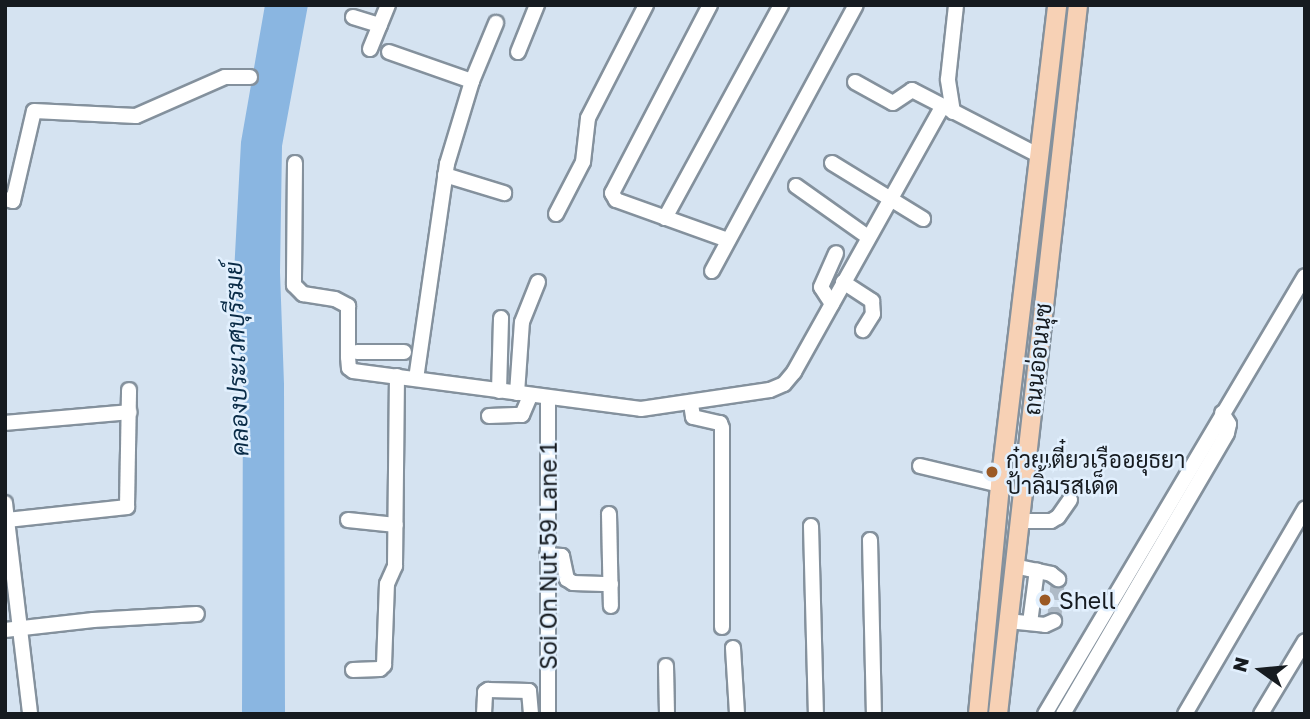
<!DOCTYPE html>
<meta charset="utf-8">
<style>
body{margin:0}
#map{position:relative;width:1310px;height:719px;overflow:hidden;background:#d5e3f1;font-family:"Golos Text",Sarabun,sans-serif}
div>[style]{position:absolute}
.water>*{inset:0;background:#8ab6e1}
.minor-tunnel>*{height:14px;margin-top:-7px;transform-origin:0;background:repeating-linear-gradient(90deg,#afbbc7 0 14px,transparent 0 21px)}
.roads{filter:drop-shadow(2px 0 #84919d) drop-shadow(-2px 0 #84919d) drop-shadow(0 2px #84919d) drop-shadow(0 -2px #84919d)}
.minor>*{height:14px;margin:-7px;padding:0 7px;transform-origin:7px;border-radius:7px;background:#fff}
.major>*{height:18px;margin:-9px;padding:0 9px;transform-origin:9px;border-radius:9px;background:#f7d1b5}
.dots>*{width:19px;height:19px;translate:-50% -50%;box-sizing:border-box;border:4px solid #e2f0fe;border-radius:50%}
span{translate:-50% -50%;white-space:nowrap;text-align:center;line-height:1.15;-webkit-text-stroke:5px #e2f0fe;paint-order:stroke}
.street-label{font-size:23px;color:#161b20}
.poi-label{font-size:23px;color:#161b20}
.left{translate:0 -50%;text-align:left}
.water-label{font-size:24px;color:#092b47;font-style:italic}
.frame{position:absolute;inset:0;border:7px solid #161b20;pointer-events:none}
.north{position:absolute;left:1226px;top:635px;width:70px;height:70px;-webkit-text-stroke:5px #e2f0fe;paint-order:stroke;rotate:285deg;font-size:19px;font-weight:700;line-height:28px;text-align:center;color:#161b20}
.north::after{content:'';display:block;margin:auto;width:24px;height:32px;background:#161b20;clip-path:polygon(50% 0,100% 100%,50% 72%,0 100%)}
</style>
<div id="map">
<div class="water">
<i style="clip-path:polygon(265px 5px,308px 5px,282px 146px,280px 272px,284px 384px,285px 714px,242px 714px,243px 383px,233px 292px,241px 142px)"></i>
</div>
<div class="minor-tunnel">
<i style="left:1054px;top:621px;width:42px;rotate:-84.6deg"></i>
</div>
<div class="roads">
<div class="minor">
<i style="left:710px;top:5px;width:212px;rotate:117.5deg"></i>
<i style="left:612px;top:193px;width:8px;rotate:60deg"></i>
<i style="left:616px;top:200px;width:119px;rotate:19.7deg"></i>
<i style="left:353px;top:17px;width:28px;rotate:17deg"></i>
<i style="left:370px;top:49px;width:48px;rotate:-67.8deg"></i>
<i style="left:389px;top:52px;width:88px;rotate:19.3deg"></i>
<i style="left:518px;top:52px;width:51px;rotate:-68deg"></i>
<i style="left:855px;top:82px;width:43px;rotate:28.9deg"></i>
<i style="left:893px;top:103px;width:23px;rotate:-34deg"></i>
<i style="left:912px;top:90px;width:142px;rotate:27.3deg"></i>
<i style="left:953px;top:112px;width:33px;rotate:-99deg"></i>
<i style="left:948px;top:79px;width:74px;rotate:-83.8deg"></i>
<i style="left:295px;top:163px;width:122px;rotate:90.5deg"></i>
<i style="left:294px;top:285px;width:13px;rotate:45deg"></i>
<i style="left:303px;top:294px;width:32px;rotate:9deg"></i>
<i style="left:335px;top:299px;width:15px;rotate:28deg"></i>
<i style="left:348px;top:306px;width:51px;rotate:90deg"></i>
<i style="left:348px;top:357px;width:11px;rotate:85deg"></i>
<i style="left:349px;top:368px;width:5px;rotate:37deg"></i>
<i style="left:353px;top:371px;width:290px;rotate:7.5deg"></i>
<i style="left:641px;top:409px;width:130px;rotate:-8.4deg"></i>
<i style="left:770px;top:390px;width:15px;rotate:-23deg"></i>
<i style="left:784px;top:384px;width:16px;rotate:-50deg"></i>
<i style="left:794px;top:372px;width:304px;rotate:-60.8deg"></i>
<i style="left:832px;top:163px;width:107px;rotate:31.6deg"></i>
<i style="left:445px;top:175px;width:62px;rotate:17deg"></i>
<i style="left:796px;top:186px;width:88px;rotate:35.3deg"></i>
<i style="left:5px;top:199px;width:8px;rotate:14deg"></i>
<i style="left:13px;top:201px;width:92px;rotate:-76.9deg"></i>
<i style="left:34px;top:111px;width:102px;rotate:2.8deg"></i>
<i style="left:136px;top:116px;width:97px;rotate:-23.7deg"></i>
<i style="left:225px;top:77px;width:25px"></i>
<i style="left:556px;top:214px;width:59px;rotate:-62.6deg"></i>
<i style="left:583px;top:162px;width:44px;rotate:-83.5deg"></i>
<i style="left:588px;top:118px;width:127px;rotate:-62.8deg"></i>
<i style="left:665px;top:218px;width:243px;rotate:-61.4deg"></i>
<i style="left:712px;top:271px;width:302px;rotate:-61.6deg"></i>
<i style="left:843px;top:282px;width:35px;rotate:33deg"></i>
<i style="left:872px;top:301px;width:13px;rotate:86deg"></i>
<i style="left:873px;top:314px;width:19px;rotate:122deg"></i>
<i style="left:832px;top:304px;width:20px;rotate:-123deg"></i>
<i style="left:821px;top:287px;width:37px;rotate:-66deg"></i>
<i style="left:357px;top:352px;width:47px"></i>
<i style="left:416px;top:379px;width:217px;rotate:-81.8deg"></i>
<i style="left:447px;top:164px;width:87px;rotate:-73.2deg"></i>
<i style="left:472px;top:81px;width:63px;rotate:-67.5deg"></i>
<i style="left:499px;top:391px;width:73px;rotate:-88.4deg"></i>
<i style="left:517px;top:393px;width:71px;rotate:-86deg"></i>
<i style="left:522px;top:322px;width:43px;rotate:-68.2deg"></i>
<i style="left:691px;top:404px;width:13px;rotate:81deg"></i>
<i style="left:693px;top:417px;width:28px;rotate:13deg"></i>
<i style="left:720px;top:423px;width:5px;rotate:68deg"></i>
<i style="left:722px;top:428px;width:199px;rotate:90deg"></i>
<i style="left:489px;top:416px;width:33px;rotate:-2deg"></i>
<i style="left:522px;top:415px;width:21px;rotate:-67deg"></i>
<i style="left:5px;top:423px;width:125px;rotate:-5deg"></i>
<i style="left:920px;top:466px;width:82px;rotate:13.4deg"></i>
<i style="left:5px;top:503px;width:212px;rotate:83.2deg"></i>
<i style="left:609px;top:514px;width:92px;rotate:88.8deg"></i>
<i style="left:7px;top:520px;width:121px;rotate:-6.2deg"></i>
<i style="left:127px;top:507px;width:117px;rotate:-89deg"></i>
<i style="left:348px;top:520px;width:48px;rotate:5.9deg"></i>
<i style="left:1018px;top:521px;width:33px"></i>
<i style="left:1051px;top:521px;width:8px;rotate:-30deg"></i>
<i style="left:1058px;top:517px;width:21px;rotate:-55deg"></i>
<i style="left:811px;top:526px;width:188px;rotate:88.5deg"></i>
<i style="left:870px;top:540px;width:174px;rotate:88.7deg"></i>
<i style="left:547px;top:555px;width:15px;rotate:4deg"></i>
<i style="left:562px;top:556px;width:24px;rotate:78deg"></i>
<i style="left:567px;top:579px;width:7px;rotate:34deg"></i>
<i style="left:573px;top:583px;width:38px;rotate:2deg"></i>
<i style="left:1014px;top:566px;width:38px;rotate:12deg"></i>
<i style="left:1051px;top:574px;width:9px;rotate:36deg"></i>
<i style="left:1008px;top:621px;width:37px;rotate:6deg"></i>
<i style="left:1045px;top:625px;width:10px;rotate:-24deg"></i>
<i style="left:1030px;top:623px;width:53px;rotate:-82.5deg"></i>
<i style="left:5px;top:630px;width:89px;rotate:-6.5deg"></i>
<i style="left:93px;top:620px;width:104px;rotate:-3.3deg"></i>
<i style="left:733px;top:648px;width:66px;rotate:86.5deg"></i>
<i style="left:666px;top:666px;width:48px;rotate:88.8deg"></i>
<i style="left:353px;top:670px;width:27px;rotate:-2deg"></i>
<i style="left:380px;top:669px;width:6px;rotate:-45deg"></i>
<i style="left:384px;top:665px;width:81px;rotate:-87.9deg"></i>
<i style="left:387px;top:584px;width:20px;rotate:-66deg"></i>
<i style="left:395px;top:566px;width:190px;rotate:-89.4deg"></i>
<i style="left:484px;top:714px;width:22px;rotate:-87deg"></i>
<i style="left:485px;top:692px;width:4px;rotate:-34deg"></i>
<i style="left:488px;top:690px;width:41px;rotate:1.4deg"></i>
<i style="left:529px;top:691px;width:23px;rotate:85deg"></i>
<i style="left:548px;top:714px;width:316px;rotate:-90deg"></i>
<i style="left:1045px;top:714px;width:509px;rotate:-59.31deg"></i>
<i style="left:1063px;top:714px;width:325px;rotate:-59.7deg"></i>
<i style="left:1227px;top:433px;width:9px;rotate:-77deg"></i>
<i style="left:1229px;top:424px;width:13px;rotate:-122deg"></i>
<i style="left:1185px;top:714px;width:238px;rotate:-59.7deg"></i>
<i style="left:1261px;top:714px;width:85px;rotate:-58.9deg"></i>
</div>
<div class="major">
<i style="left:978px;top:714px;width:230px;rotate:-84.5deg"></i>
<i style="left:1000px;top:485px;width:483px;rotate:-83.2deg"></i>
<i style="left:998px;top:714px;width:713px;rotate:-83.56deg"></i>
</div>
</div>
<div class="dots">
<i style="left:992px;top:472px;background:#9b5a26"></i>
<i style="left:1045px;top:600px;background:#9b5a26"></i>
</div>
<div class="street-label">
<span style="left:1037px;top:359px;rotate:-84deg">ถนนอ่อนนุช</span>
<span style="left:548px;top:556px;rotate:-90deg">Soi On Nut 59 Lane 1</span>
</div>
<div class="poi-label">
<span class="left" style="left:1006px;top:472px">ก๋วยเตี๋ยวเรืออยุธยา<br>ป้าลิ้มรสเด็ด</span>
<span class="left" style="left:1059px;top:600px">Shell</span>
</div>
<div class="water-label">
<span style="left:236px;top:359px;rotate:-92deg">คลองประเวศบุรีรมย์</span>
</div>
<div class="frame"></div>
<div class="north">N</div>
</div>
